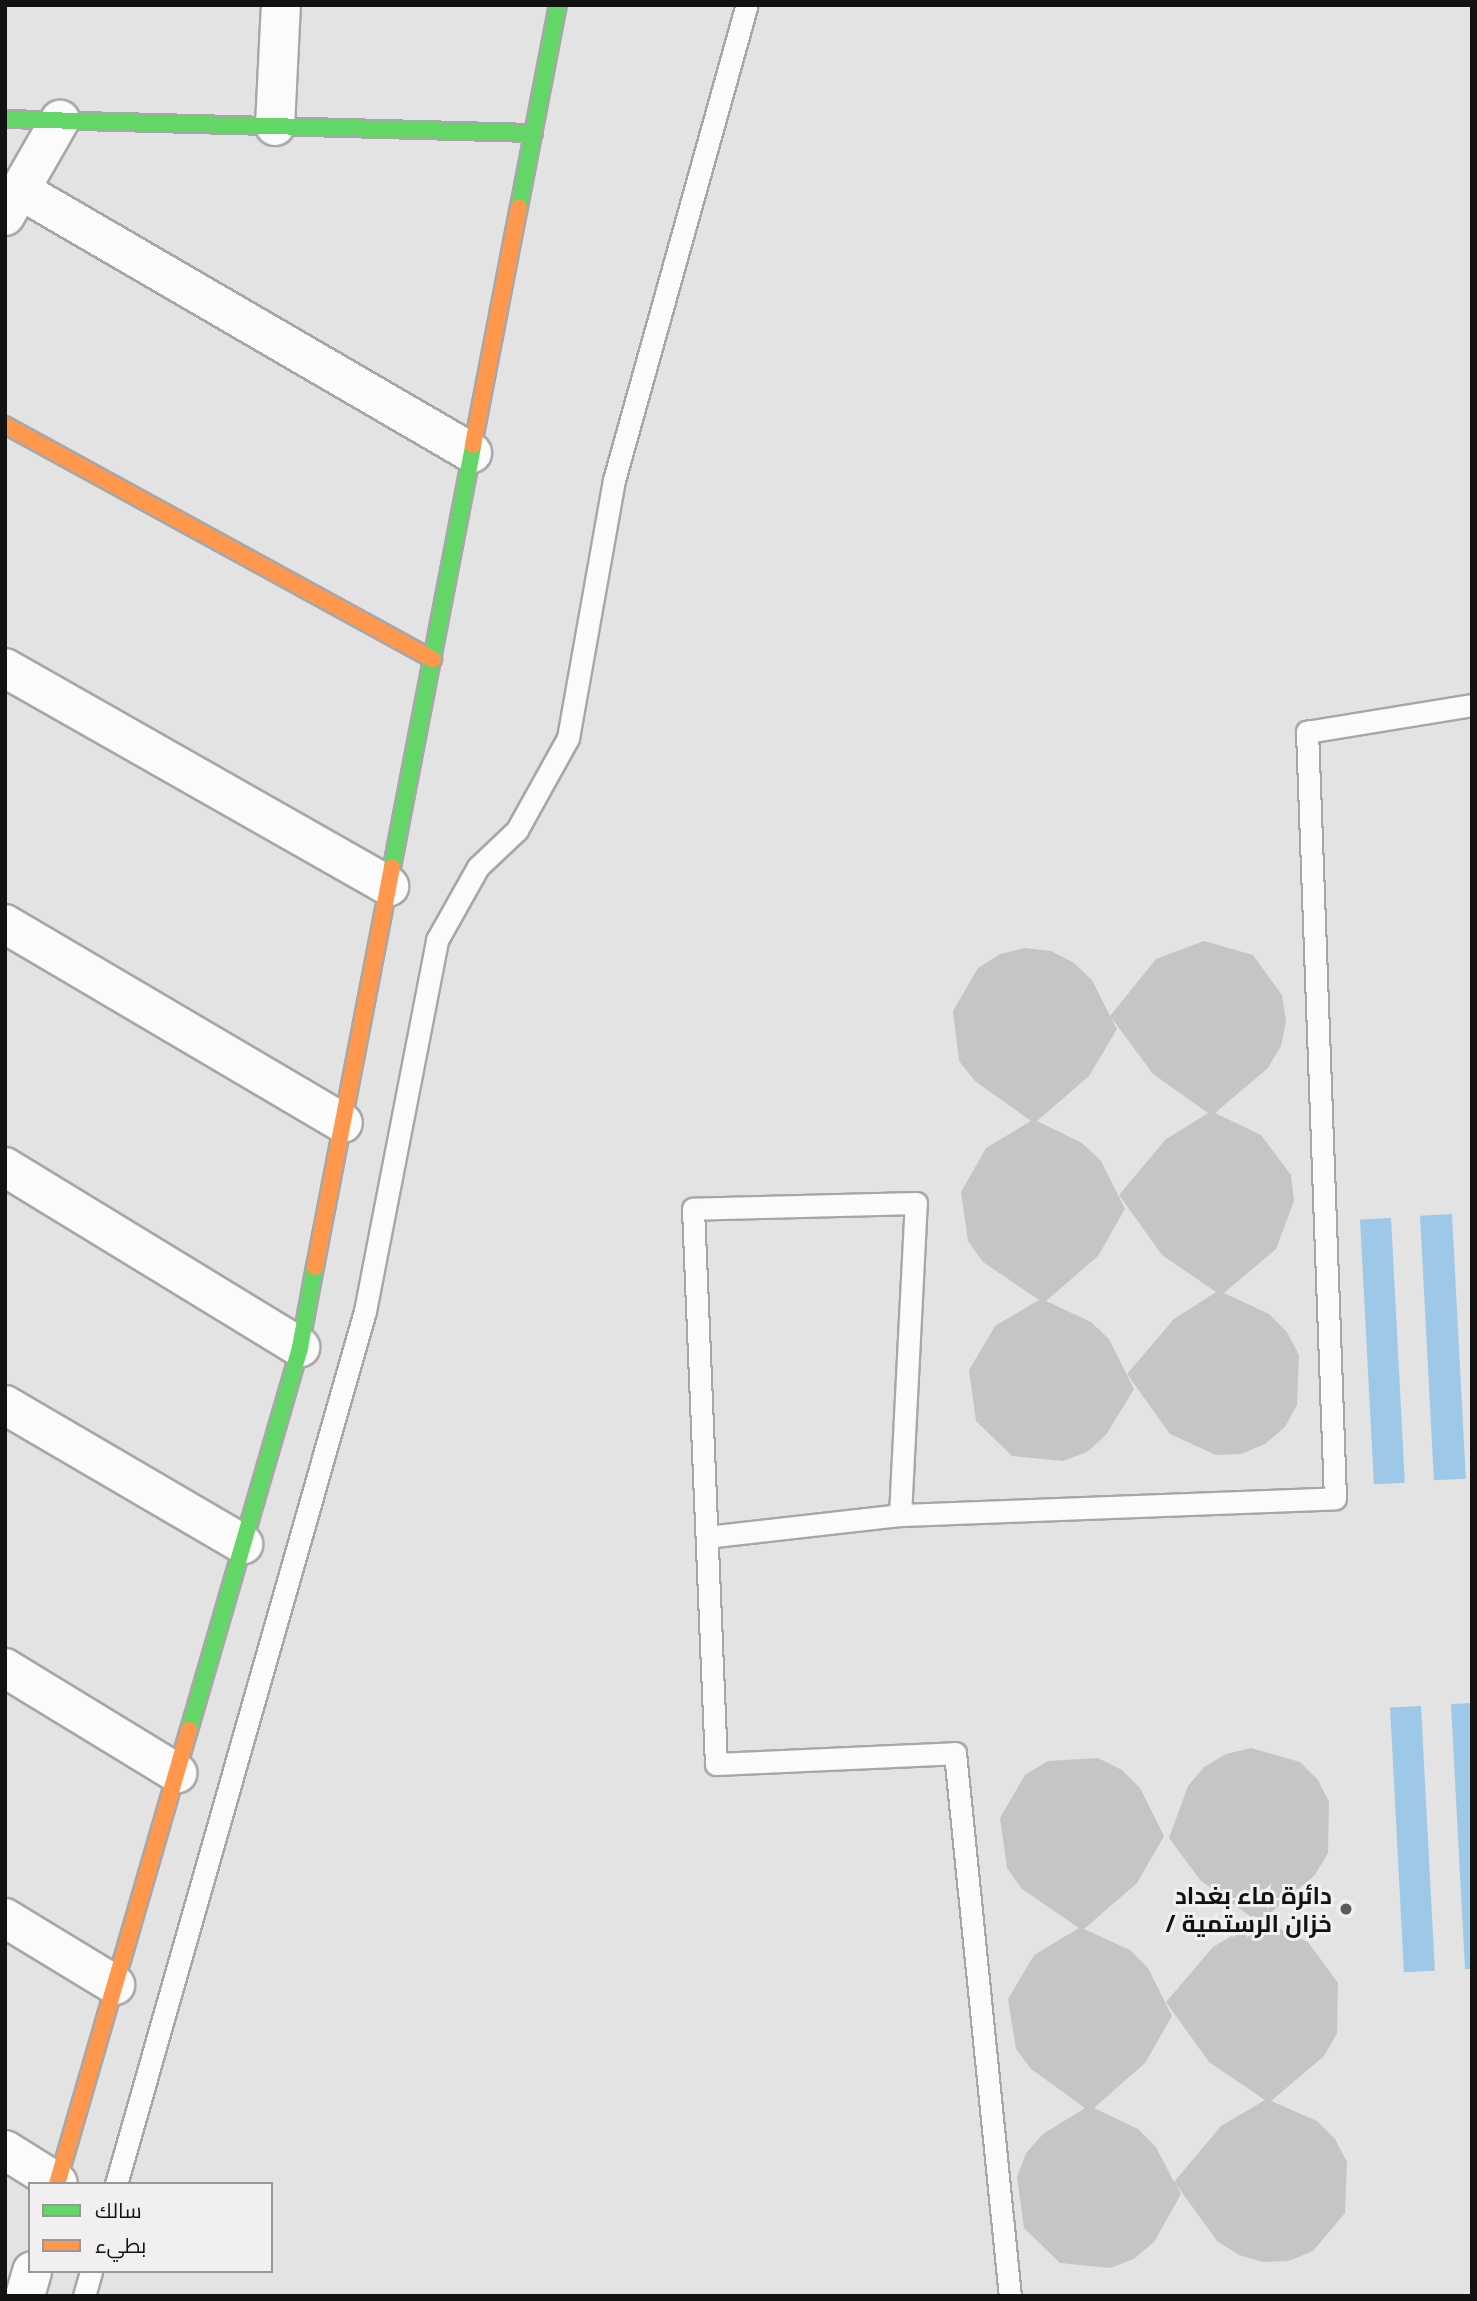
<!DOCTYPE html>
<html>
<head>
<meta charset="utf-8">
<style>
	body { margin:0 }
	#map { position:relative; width:1477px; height:2301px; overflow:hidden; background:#e4e3e4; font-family:"Open Sans",Cairo,sans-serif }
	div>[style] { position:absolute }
	.water>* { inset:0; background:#9dc8e8; transform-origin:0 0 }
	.building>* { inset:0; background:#c6c5c6 }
	.roads { filter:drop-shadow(2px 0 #a8a7a8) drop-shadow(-2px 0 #a8a7a8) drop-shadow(0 2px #a8a7a8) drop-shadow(0 -2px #a8a7a8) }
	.lane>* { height:21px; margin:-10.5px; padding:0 10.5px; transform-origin:10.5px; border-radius:10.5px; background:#fbfbfb }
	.street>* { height:38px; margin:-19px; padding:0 19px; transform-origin:19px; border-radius:19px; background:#fbfbfb }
	.fast>* { height:16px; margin:-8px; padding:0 8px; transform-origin:8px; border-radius:8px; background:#63d668 }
	.slow>* { height:16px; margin:-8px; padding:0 8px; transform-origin:8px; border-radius:8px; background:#ff974d }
	.dots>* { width:19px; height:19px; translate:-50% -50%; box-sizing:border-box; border:4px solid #f2eff2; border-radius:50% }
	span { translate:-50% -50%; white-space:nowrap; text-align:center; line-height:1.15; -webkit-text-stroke:6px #f2eff2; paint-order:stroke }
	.poi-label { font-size:24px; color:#121213; font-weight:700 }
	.right { translate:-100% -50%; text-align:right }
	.frame { position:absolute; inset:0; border:7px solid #121213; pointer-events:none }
	.legend { position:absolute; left:28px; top:2182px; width:245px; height:91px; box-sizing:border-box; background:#f2eff2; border:2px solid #989799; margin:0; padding:9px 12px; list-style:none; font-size:21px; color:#121213 }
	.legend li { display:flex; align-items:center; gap:14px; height:35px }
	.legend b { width:35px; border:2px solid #989799 }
</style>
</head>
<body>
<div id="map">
	<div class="water">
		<i style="left:1452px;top:1214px;width:265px;height:32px;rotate:87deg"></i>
		<i style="left:1391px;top:1218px;width:265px;height:31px;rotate:87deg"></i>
		<i style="clip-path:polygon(1472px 1703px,1472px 1969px,1465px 1969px,1451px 1704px)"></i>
		<i style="left:1421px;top:1706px;width:265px;height:31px;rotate:87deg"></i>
	</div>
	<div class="building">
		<i style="clip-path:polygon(1204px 941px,1253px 955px,1282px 995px,1286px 1021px,1281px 1046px,1268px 1068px,1215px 1113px,1261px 1135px,1291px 1175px,1294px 1201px,1276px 1249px,1224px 1293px,1269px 1314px,1287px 1332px,1299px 1355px,1297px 1405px,1285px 1427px,1265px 1444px,1241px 1454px,1216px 1455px,1170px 1434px,1127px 1374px,1174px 1319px,1216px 1292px,1162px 1255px,1119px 1195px,1165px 1140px,1208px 1113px,1153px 1074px,1110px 1016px,1117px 1029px,1089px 1076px,1037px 1121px,1082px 1143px,1101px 1161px,1125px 1209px,1098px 1256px,1046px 1301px,1091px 1322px,1109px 1339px,1134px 1389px,1106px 1435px,1087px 1452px,1063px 1461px,1012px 1456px,976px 1421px,969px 1370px,995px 1326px,1039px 1300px,983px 1262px,968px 1241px,961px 1192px,986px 1148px,1031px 1121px,975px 1081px,959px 1061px,953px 1011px,978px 968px,1000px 954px,1025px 948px,1051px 951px,1074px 963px,1092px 980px,1110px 1016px,1156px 959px)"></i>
		<i style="clip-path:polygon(1251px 1748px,1300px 1762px,1318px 1780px,1329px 1802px,1328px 1853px,1315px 1875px,1262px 1920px,1308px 1942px,1338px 1983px,1337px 2033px,1324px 2056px,1271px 2101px,1317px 2121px,1335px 2139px,1347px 2162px,1345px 2213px,1313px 2251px,1289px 2261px,1263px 2262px,1239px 2255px,1217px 2241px,1175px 2183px,1181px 2194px,1154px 2242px,1134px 2259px,1110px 2268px,1060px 2263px,1024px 2228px,1017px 2177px,1026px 2153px,1043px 2134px,1085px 2108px,1031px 2069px,1016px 2049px,1008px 1999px,1034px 1955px,1079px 1928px,1022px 1889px,1007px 1868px,1000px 1818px,1025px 1775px,1048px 1761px,1098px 1758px,1122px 1770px,1140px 1788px,1164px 1836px,1137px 1883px,1084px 1929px,1130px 1950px,1148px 1968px,1172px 2016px,1145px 2063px,1094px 2108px,1138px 2129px,1156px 2147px,1174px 2182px,1221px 2126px,1265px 2100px,1209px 2062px,1166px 2002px,1213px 1947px,1257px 1921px,1201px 1881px,1169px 1838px,1188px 1786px,1204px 1767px,1226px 1754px)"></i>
	</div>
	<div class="roads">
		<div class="lane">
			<i style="left:900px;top:1515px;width:312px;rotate:-87.1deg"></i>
			<i style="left:916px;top:1203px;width:223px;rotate:178.5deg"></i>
			<i style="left:693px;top:1209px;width:555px;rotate:87.63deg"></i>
			<i style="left:716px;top:1764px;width:239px;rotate:-2.6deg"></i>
			<i style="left:955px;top:1753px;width:546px;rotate:84.22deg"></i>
			<i style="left:707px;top:1537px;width:194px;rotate:-6.5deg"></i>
			<i style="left:900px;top:1515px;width:435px;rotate:-2.2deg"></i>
			<i style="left:1335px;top:1498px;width:767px;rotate:-92.09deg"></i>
			<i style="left:1307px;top:732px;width:167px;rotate:-9.3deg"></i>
			<i style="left:116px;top:2184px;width:908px;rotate:-74.08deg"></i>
			<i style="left:365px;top:1311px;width:378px;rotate:-79deg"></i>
			<i style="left:437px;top:940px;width:84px;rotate:-60.7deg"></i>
			<i style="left:478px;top:867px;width:54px;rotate:-43.5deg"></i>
			<i style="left:517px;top:830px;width:105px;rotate:-61deg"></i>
			<i style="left:568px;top:738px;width:262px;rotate:-79.9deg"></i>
			<i style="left:614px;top:480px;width:493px;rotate:-74.4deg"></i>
			<i style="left:84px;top:2296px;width:26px;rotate:-74deg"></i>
		</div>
		<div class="street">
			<i style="left:275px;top:126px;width:121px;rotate:-87.2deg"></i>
			<i style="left:20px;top:190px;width:523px;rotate:30.19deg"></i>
			<i style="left:5px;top:216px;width:111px;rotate:-60.2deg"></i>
			<i style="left:5px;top:668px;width:442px;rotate:29.6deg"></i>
			<i style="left:5px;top:924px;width:392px;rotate:30.5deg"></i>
			<i style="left:5px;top:1167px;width:346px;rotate:31.4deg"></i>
			<i style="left:5px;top:1405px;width:276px;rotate:30.3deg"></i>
			<i style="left:5px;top:1668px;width:202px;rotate:31.4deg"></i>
			<i style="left:5px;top:1918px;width:129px;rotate:31.3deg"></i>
			<i style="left:5px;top:2150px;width:62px;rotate:31.9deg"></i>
			<i style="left:25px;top:2296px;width:26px;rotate:-74deg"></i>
		</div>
		<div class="fast">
			<i style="left:5px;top:119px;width:529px;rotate:1.52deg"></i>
			<i style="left:519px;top:207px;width:206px;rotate:-79.1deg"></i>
			<i style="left:392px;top:867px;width:430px;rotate:-79.1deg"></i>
			<i style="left:189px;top:1730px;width:399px;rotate:-73.8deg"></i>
			<i style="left:300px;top:1347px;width:81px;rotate:-79.4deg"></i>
		</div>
		<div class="slow">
			<i style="left:5px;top:425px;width:488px;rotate:28.7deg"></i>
			<i style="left:473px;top:445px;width:242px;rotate:-79.1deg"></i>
			<i style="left:315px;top:1267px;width:407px;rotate:-79.1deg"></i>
			<i style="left:57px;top:2184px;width:473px;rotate:-73.8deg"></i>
		</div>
	</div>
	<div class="dots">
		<i style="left:1346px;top:1909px;background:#5c5b5c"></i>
	</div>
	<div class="poi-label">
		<span class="right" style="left:1332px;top:1909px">دائرة ماء بغداد<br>/ خزان الرستمية</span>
	</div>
	<div class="frame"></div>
	<ul class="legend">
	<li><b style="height:9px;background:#63d668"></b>سالك</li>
	<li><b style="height:9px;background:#ff974d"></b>بطيء</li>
	</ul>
</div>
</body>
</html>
